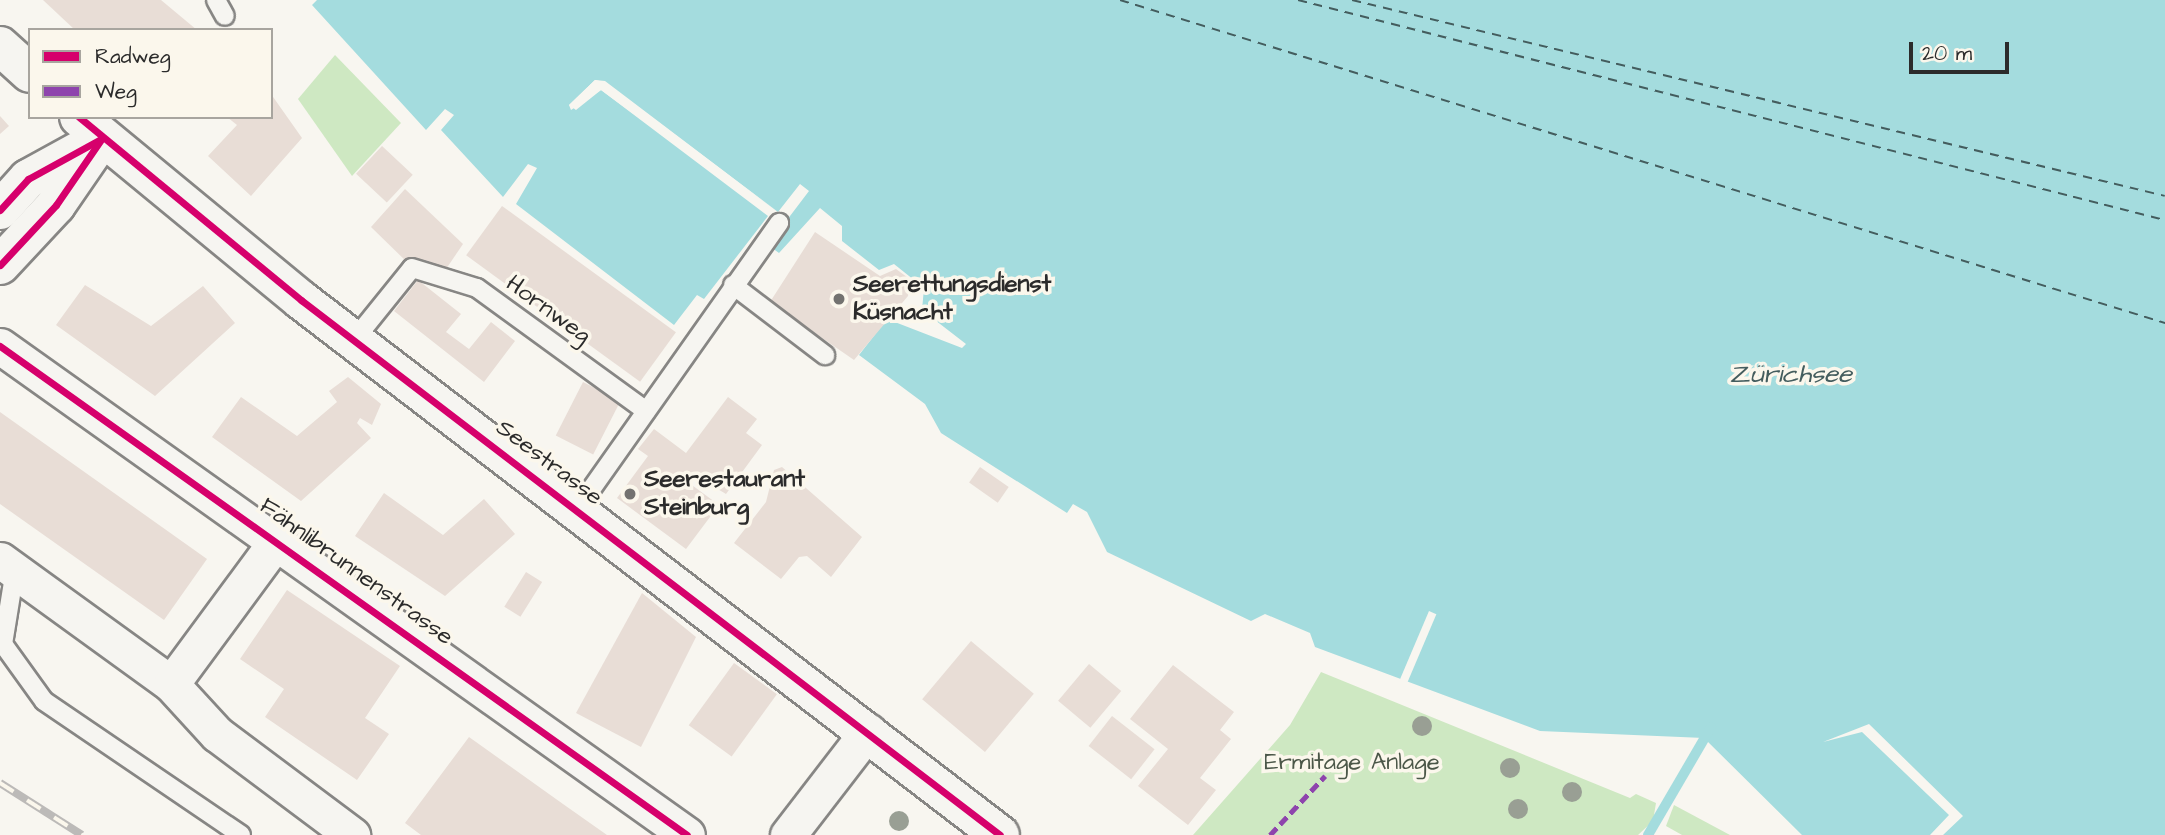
<!DOCTYPE html>
<html>
<head>
<meta charset="utf-8">
<style>
	body { margin:0 }
	#map { position:relative; width:2165px; height:835px; overflow:hidden; background:#f8f6f0; font-family:"Architects Daughter",sans-serif }
	div>[style] { position:absolute }
	.green>* { inset:0; background:#cee8c2 }
	.water>* { inset:0; background:#a4dcde }
	.pier>* { inset:0; background:#f8f6f0; transform-origin:0 0 }
	.stream>* { height:10px; margin:-5px; padding:0 5px; transform-origin:5px; border-radius:5px; background:#a4dcde }
	.ferry>* { height:2px; margin-top:-1px; transform-origin:0; background:repeating-linear-gradient(90deg,#445d5e 0 9px,transparent 0 16px) }
	.building>* { inset:0; background:#e8ddd6; transform-origin:0 0 }
	.roads { filter:drop-shadow(2px 0 #878684) drop-shadow(-2px 0 #878684) drop-shadow(0 2px #878684) drop-shadow(0 -2px #878684) }
	.lane>* { height:18px; margin:-9px; padding:0 9px; transform-origin:9px; border-radius:9px; background:#f6f5f1 }
	.street>* { height:35px; margin:-17.5px; padding:0 17.5px; transform-origin:17.5px; border-radius:17.5px; background:#f6f5f1 }
	.secondary>* { height:38px; margin:-19px; padding:0 19px; transform-origin:19px; border-radius:19px; background:#f6f5f1 }
	.primary>* { height:38px; margin:-19px; padding:0 19px; transform-origin:19px; border-radius:19px; background:#f6f5f1 }
	.rail>* { height:8px; margin-top:-4px; transform-origin:0; background:repeating-linear-gradient(90deg,#fbf7ec 0 16px,#bcbab8 0 32px); box-sizing:border-box; border-block:2px solid #bcbab8 }
	.quiet>* { height:5px; margin-top:-2.5px; transform-origin:0; background:repeating-linear-gradient(90deg,#8e44ad 0 10px,transparent 0 15px) }
	.cycleway>* { height:7px; margin:-3.5px; padding:0 3.5px; transform-origin:3.5px; border-radius:3.5px; background:#d6006c }
	.trees>* { width:20px; height:20px; margin:-10px; border-radius:50%; background:#999f94 }
	.dots>* { width:19px; height:19px; translate:-50% -50%; box-sizing:border-box; border:4px solid #fbf7ec; border-radius:50% }
	span { translate:-50% -50%; white-space:nowrap; text-align:center; line-height:1.15; -webkit-text-stroke:7px #fbf7ec; paint-order:stroke }
	.poi-label { font-size:24px; color:#2b2b2b; font-weight:700 }
	.left { translate:0 -50%; text-align:left }
	.street-label { font-size:24px; color:#2b2b2b }
	.park-label { font-size:24px; color:#4b5748 }
	.water-label { font-size:26px; color:#445d5e; font-style:italic }
	.legend { position:absolute; left:28px; top:28px; width:245px; height:91px; box-sizing:border-box; background:#fbf7ec; border:2px solid #a8a59f; margin:0; padding:9px 12px; list-style:none; font-size:21px; color:#2b2b2b }
	.legend li { display:flex; align-items:center; gap:14px; height:35px }
	.legend b { width:35px; border:2px solid #a8a59f }
	.scale { position:absolute; left:1909px; top:42px; width:100px; height:32px; box-sizing:border-box; border:4px solid #2b2b2b; border-top:0; padding-left:9px; font-size:21px; line-height:24px; white-space:nowrap; color:#2b2b2b; -webkit-text-stroke:5px #fbf7ec; paint-order:stroke }
</style>
</head>
<body>
<div id="map">
	<div class="green">
		<i style="clip-path:polygon(335px 55px,401px 123px,352px 176px,298px 99px)"></i>
		<i style="clip-path:polygon(1321px 672px,1630px 798px,1636px 794px,1656px 803px,1653px 821px,1638px 835px,1193px 835px,1290px 725px)"></i>
		<i style="clip-path:polygon(1674px 805px,1730px 835px,1682px 835px,1666px 826px)"></i>
	</div>
	<div class="water">
		<i style="clip-path:polygon(317px 0,2165px 0,2165px 835px,1802px 835px,1704px 738px,1540px 731px,1315px 647px,1310px 633px,1265px 614px,1251px 621px,1107px 552px,1087px 512px,1073px 504px,1067px 513px,941px 433px,925px 404px,859px 355px,887px 319px,962px 348px,966px 344px,922px 310px,924px 288px,894px 264px,879px 270px,842px 241px,842px 226px,820px 208px,779px 253px,768px 245px,809px 191px,800px 184px,778px 212px,605px 82px,595px 80px,569px 105px,576px 110px,601px 90px,768px 216px,704px 299px,697px 295px,674px 325px,516px 204px,537px 168px,528px 164px,503px 197px,441px 130px,454px 115px,445px 109px,426px 130px,312px 5px)"></i>
	</div>
	<div class="pier">
		<i style="clip-path:polygon(595px 80px,605px 81px,778px 212px,604px 85px,595px 83px,587px 89px,574px 106px,589px 89px,603px 87px,771px 215px,601px 90px,571px 110px,569px 105px)"></i>
		<i style="left:1429px;top:611px;width:8px;height:78px;rotate:23deg"></i>
		<i style="clip-path:polygon(1869px 724px,1963px 816px,1943px 835px,1930px 835px,1949px 815px,1862px 732px,1823px 742px)"></i>
	</div>
	<div class="stream">
		<i style="left:1648px;top:835px;width:125px;rotate:-59.7deg"></i>
	</div>
	<div class="ferry">
		<i style="left:1120px;top:0;width:1094px;rotate:17.18deg"></i>
		<i style="left:1298px;top:0;width:894px;rotate:14.24deg"></i>
		<i style="left:1352px;top:0;width:836px;rotate:13.55deg"></i>
	</div>
	<div class="building">
		<i style="clip-path:polygon(43px 0,161px 0,197px 30px,75px 30px)"></i>
		<i style="clip-path:polygon(271px 94px,302px 138px,251px 196px,208px 156px,237px 125px,227px 117px,271px 117px)"></i>
		<i style="clip-path:polygon(0 116px,9px 126px,0 134px)"></i>
		<i style="left:382px;top:146px;width:42px;height:38px;rotate:43deg"></i>
		<i style="clip-path:polygon(405px 189px,463px 244px,442px 275px,411px 266px,371px 227px)"></i>
		<i style="left:502px;top:206px;width:215px;height:61px;rotate:36deg"></i>
		<i style="clip-path:polygon(815px 232px,880px 276px,896px 269px,911px 280px,908px 296px,854px 360px,770px 302px)"></i>
		<i style="clip-path:polygon(418px 280px,461px 314px,446px 332px,469px 349px,491px 322px,515px 341px,484px 382px,394px 311px)"></i>
		<i style="clip-path:polygon(85px 285px,151px 326px,203px 286px,235px 323px,155px 396px,56px 325px)"></i>
		<i style="clip-path:polygon(348px 377px,381px 404px,372px 425px,360px 418px,357px 423px,371px 438px,301px 501px,212px 437px,241px 397px,297px 436px,337px 402px,329px 391px)"></i>
		<i style="left:583px;top:382px;width:42px;height:60px;rotate:27deg"></i>
		<i style="clip-path:polygon(728px 397px,757px 419px,746px 433px,762px 445px,726px 494px,691px 473px,685px 480px,719px 505px,686px 549px,617px 498px,648px 456px,638px 449px,654px 429px,686px 453px)"></i>
		<i style="clip-path:polygon(0 412px,207px 559px,164px 620px,0 504px)"></i>
		<i style="clip-path:polygon(782px 467px,862px 537px,831px 577px,807px 556px,799px 557px,781px 579px,734px 543px,766px 502px,774px 470px)"></i>
		<i style="left:980px;top:467px;width:35px;height:19px;rotate:35deg"></i>
		<i style="clip-path:polygon(384px 493px,443px 535px,484px 499px,515px 534px,445px 596px,355px 536px)"></i>
		<i style="left:526px;top:572px;width:19px;height:41px;rotate:32deg"></i>
		<i style="clip-path:polygon(287px 590px,400px 666px,365px 718px,389px 734px,357px 780px,265px 717px,284px 689px,240px 659px)"></i>
		<i style="clip-path:polygon(642px 593px,696px 637px,641px 747px,576px 713px)"></i>
		<i style="left:971px;top:641px;width:82px;height:76px;rotate:40deg"></i>
		<i style="left:734px;top:663px;width:53px;height:77px;rotate:36deg"></i>
		<i style="left:1089px;top:664px;width:42px;height:48px;rotate:40deg"></i>
		<i style="clip-path:polygon(1173px 665px,1234px 712px,1220px 730px,1231px 739px,1200px 778px,1216px 790px,1188px 825px,1138px 786px,1168px 749px,1130px 719px)"></i>
		<i style="left:1112px;top:716px;width:54px;height:38px;rotate:38deg"></i>
		<i style="clip-path:polygon(469px 737px,563px 804px,607px 835px,421px 835px,405px 823px)"></i>
	</div>
	<div class="roads">
		<div class="lane">
			<i style="left:216px;top:0;width:18px;rotate:61deg"></i>
			<i style="left:733px;top:285px;width:116px;rotate:37.3deg"></i>
			<i style="left:354px;top:340px;width:92px;rotate:-51.1deg"></i>
			<i style="left:412px;top:268px;width:68px;rotate:17.1deg"></i>
			<i style="left:477px;top:288px;width:209px;rotate:36deg"></i>
			<i style="left:578px;top:508px;width:349px;rotate:-54.8deg"></i>
			<i style="left:15px;top:570px;width:75px;rotate:99.2deg"></i>
			<i style="left:3px;top:644px;width:70px;rotate:54.3deg"></i>
			<i style="left:44px;top:701px;width:238px;rotate:34.2deg"></i>
		</div>
		<div class="street">
			<i style="left:0;top:346px;width:843px;rotate:35.44deg"></i>
			<i style="left:0;top:560px;width:211px;rotate:35.9deg"></i>
			<i style="left:171px;top:684px;width:68px;rotate:47.4deg"></i>
			<i style="left:217px;top:734px;width:169px;rotate:36.8deg"></i>
			<i style="left:171px;top:684px;width:180px;rotate:-53.6deg"></i>
			<i style="left:788px;top:835px;width:131px;rotate:-52.4deg"></i>
		</div>
		<div class="secondary">
			<i style="left:0;top:210px;width:42px;rotate:-47.9deg"></i>
			<i style="left:28px;top:179px;width:79px;rotate:-28.8deg"></i>
			<i style="left:0;top:265px;width:82px;rotate:-47deg"></i>
			<i style="left:56px;top:205px;width:81px;rotate:-55.5deg"></i>
		</div>
		<div class="primary">
			<i style="left:0;top:46px;width:40px;rotate:42deg"></i>
			<i style="left:79px;top:117px;width:288px;rotate:39.5deg"></i>
			<i style="left:301px;top:300px;width:880px;rotate:37.43deg"></i>
		</div>
	</div>
	<div class="rail">
		<i style="left:0;top:783px;width:97px;rotate:32.4deg"></i>
	</div>
	<div class="quiet">
		<i style="left:1270px;top:835px;width:81px;rotate:-47deg"></i>
	</div>
	<div class="cycleway">
		<i style="left:79px;top:117px;width:288px;rotate:39.5deg"></i>
		<i style="left:301px;top:300px;width:880px;rotate:37.43deg"></i>
		<i style="left:0;top:210px;width:42px;rotate:-47.9deg"></i>
		<i style="left:28px;top:179px;width:81px;rotate:-28.8deg"></i>
		<i style="left:0;top:265px;width:82px;rotate:-47deg"></i>
		<i style="left:56px;top:205px;width:81px;rotate:-55.5deg"></i>
		<i style="left:0;top:346px;width:843px;rotate:35.44deg"></i>
	</div>
	<div class="trees">
		<i style="left:1422px;top:726px"></i>
		<i style="left:1510px;top:768px"></i>
		<i style="left:1572px;top:792px"></i>
		<i style="left:1518px;top:809px"></i>
		<i style="left:899px;top:821px"></i>
	</div>
	<div class="dots">
		<i style="left:839px;top:299px;background:#737270"></i>
		<i style="left:630px;top:494px;background:#737270"></i>
	</div>
	<div class="poi-label">
		<span class="left" style="left:853px;top:299px">Seerettungsdienst<br>Küsnacht</span>
		<span class="left" style="left:644px;top:494px">Seerestaurant<br>Steinburg</span>
	</div>
	<div class="street-label">
		<span style="left:548px;top:310px;rotate:36deg">Hornweg</span>
		<span style="left:549px;top:463px;rotate:37deg">Seestrasse</span>
		<span style="left:356px;top:572px;rotate:36deg">Fähnlibrunnenstrasse</span>
	</div>
	<div class="park-label">
		<span style="left:1352px;top:763px">Ermitage Anlage</span>
	</div>
	<div class="water-label">
		<span style="left:1791px;top:375px">Zürichsee</span>
	</div>
	<ul class="legend">
	<li><b style="height:9px;background:#d6006c"></b>Radweg</li>
	<li><b style="height:9px;background:#8e44ad"></b>Weg</li>
	</ul>
	<div class="scale">20 m</div>
</div>
</body>
</html>
